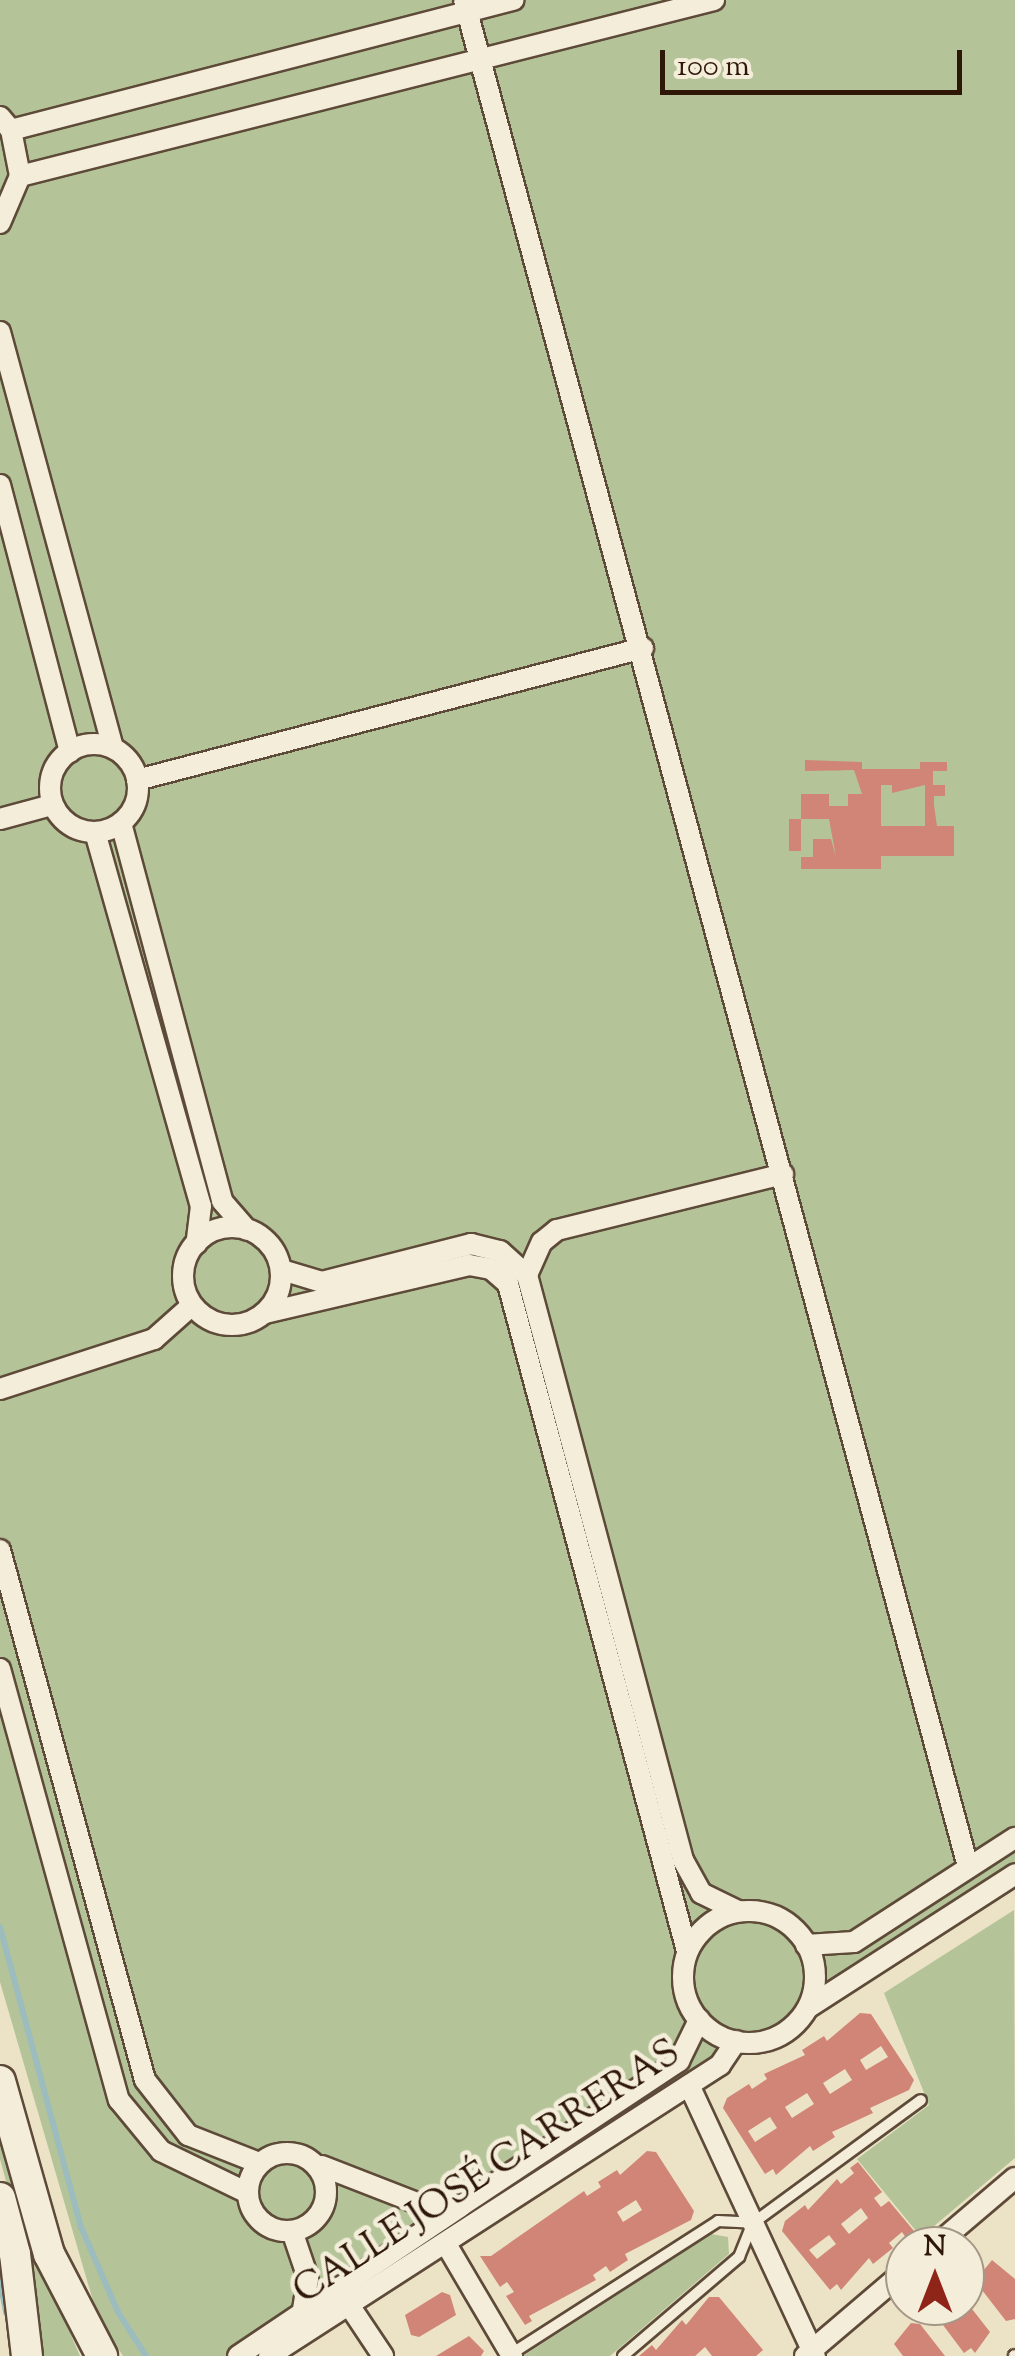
<!DOCTYPE html>
<html>
<head>
<meta charset="utf-8">
<style>
	body { margin:0 }
	#map { position:relative; width:1015px; height:2356px; overflow:hidden; background:#ece3c6; font-family:"Sorts Mill Goudy",serif }
	div>[style] { position:absolute }
	.green>* { inset:0; background:#b4c498 }
	.stream>* { height:6px; margin:-3px; padding:0 3px; transform-origin:3px; border-radius:3px; background:#9cbcbe }
	.building>* { inset:0; background:#d08577; transform-origin:0 0 }
	.roads { filter:drop-shadow(2px 0 #5e4a38) drop-shadow(-2px 0 #5e4a38) drop-shadow(0 2px #5e4a38) drop-shadow(0 -2px #5e4a38) }
	.lane>* { height:10px; margin:-5px; padding:0 5px; transform-origin:5px; border-radius:5px; background:#f3edda }
	.street>* { height:20px; margin:-10px; padding:0 10px; transform-origin:10px; border-radius:10px; background:#f3edda }
	.street>.ring { margin:-10px; padding:0; box-sizing:content-box; background:none; border:20px solid #f3edda; border-radius:50% }
	.secondary>* { height:30px; margin:-15px; padding:0 15px; transform-origin:15px; border-radius:15px; background:#f3edda }
	span { translate:-50% -50%; white-space:nowrap; text-align:center; line-height:1.15; -webkit-text-stroke:9px #f3edda; paint-order:stroke }
	.street-label { font-size:38px; color:#2f1708 }
	.north { position:absolute; left:885px; top:2226px; width:100px; height:100px; box-sizing:border-box; background:#f3edda; border:2px solid #a59786; border-radius:50%; rotate:0deg; font-size:28px; font-weight:700; line-height:40px; text-align:center; color:#2f1708 }
	.north::after { content:''; display:block; margin:auto; width:35px; height:45px; background:#8f2418; clip-path:polygon(50% 0,100% 100%,50% 72%,0 100%) }
	.scale { position:absolute; left:660px; top:50px; width:302px; height:45px; box-sizing:border-box; border:5px solid #2f1708; border-top:0; padding-left:12px; font-size:30px; line-height:35px; white-space:nowrap; color:#2f1708; -webkit-text-stroke:8px #f3edda; paint-order:stroke }
</style>
</head>
<body>
<div id="map">
	<div class="green">
		<i style="clip-path:polygon(0 0,1015px 0,1015px 1872px,396px 2270px,230px 2356px,123px 2356px,98px 2318px,0 1982px)"></i>
		<i style="clip-path:polygon(1014px 1910px,1015px 2158px,921px 2237px,857px 2159px,929px 2105px,884px 1993px)"></i>
		<i style="clip-path:polygon(0 2124px,42px 2267px,80px 2356px,40px 2356px,22px 2240px,0 2159px)"></i>
		<i style="clip-path:polygon(711px 2234px,728px 2237px,729px 2254px,610px 2356px,523px 2356px)"></i>
	</div>
	<div class="stream">
		<i style="left:0;top:1927px;width:311px;rotate:74.9deg"></i>
		<i style="left:81px;top:2227px;width:93px;rotate:66.5deg"></i>
		<i style="left:118px;top:2312px;width:52px;rotate:57.5deg"></i>
		<i style="left:0;top:2281px;width:33px;rotate:79deg"></i>
	</div>
	<div class="building">
		<i style="clip-path:polygon(evenodd,805px 760px,862px 762px,862px 769px,920px 769px,920px 762px,947px 762px,947px 771px,933px 771px,933px 785px,945px 785px,945px 796px,934px 796px,934px 805px,937px 826px,954px 826px,954px 856px,881px 856px,881px 869px,801px 869px,801px 857px,813px 857px,813px 839px,831px 839px,836px 857px,829px 819px,801px 819px,801px 794px,829px 794px,829px 806px,848px 806px,848px 794px,862px 794px,854px 770px,805px 771px,805px 760px,881px 785px,892px 785px,892px 793px,925px 785px,925px 826px,881px 826px,881px 785px)"></i>
		<i style="left:789px;top:819px;width:12px;height:32px"></i>
		<i style="clip-path:polygon(evenodd,860px 2013px,871px 2014px,914px 2080px,909px 2090px,870px 2108px,873px 2113px,832px 2132px,835px 2137px,813px 2151px,810px 2146px,776px 2175px,773px 2169px,765px 2174px,723px 2108px,727px 2098px,749px 2084px,752px 2089px,767px 2079px,764px 2074px,805px 2055px,802px 2050px,824px 2036px,827px 2041px,860px 2013px,881px 2046px,888px 2057px,866px 2070px,860px 2060px,881px 2046px,860px 2013px,845px 2069px,852px 2080px,830px 2094px,823px 2083px,845px 2069px,860px 2013px,807px 2093px,814px 2104px,792px 2118px,785px 2107px,807px 2093px,860px 2013px,770px 2117px,777px 2128px,755px 2142px,748px 2131px,770px 2117px)"></i>
		<i style="clip-path:polygon(evenodd,647px 2151px,656px 2152px,694px 2211px,691px 2220px,625px 2254px,628px 2260px,610px 2272px,606px 2266px,593px 2275px,596px 2280px,529px 2316px,532px 2321px,525px 2325px,506px 2296px,514px 2292px,507px 2282px,500px 2287px,480px 2256px,491px 2256px,584px 2191px,587px 2196px,601px 2187px,598px 2182px,617px 2170px,620px 2175px,647px 2151px,636px 2200px,642px 2210px,623px 2222px,617px 2212px,636px 2200px)"></i>
		<i style="clip-path:polygon(evenodd,858px 2162px,882px 2192px,874px 2198px,881px 2207px,889px 2201px,914px 2231px,906px 2238px,902px 2232px,889px 2243px,893px 2248px,873px 2264px,869px 2258px,841px 2290px,837px 2284px,830px 2290px,782px 2231px,785px 2221px,805px 2205px,808px 2210px,837px 2179px,841px 2184px,854px 2173px,850px 2168px,858px 2162px,861px 2208px,868px 2218px,849px 2234px,841px 2224px,861px 2208px,858px 2162px,829px 2235px,836px 2244px,817px 2259px,809px 2250px,829px 2235px)"></i>
		<i style="clip-path:polygon(992px 2260px,1015px 2279px,1015px 2319px,1006px 2321px,975px 2281px)"></i>
		<i style="clip-path:polygon(442px 2292px,450px 2295px,456px 2315px,419px 2337px,411px 2335px,405px 2315px)"></i>
		<i style="clip-path:polygon(709px 2297px,719px 2297px,763px 2350px,756px 2356px,712px 2356px,705px 2347px,695px 2356px,639px 2356px,652px 2345px,656px 2350px,682px 2320px,686px 2325px)"></i>
		<i style="clip-path:polygon(965px 2300px,990px 2332px,975px 2353px,971px 2348px,964px 2353px,934px 2313px,938px 2306px,965px 2306px)"></i>
		<i style="clip-path:polygon(911px 2323px,920px 2324px,945px 2356px,903px 2356px,894px 2344px)"></i>
		<i style="clip-path:polygon(469px 2336px,484px 2351px,481px 2356px,436px 2356px)"></i>
	</div>
	<div class="roads">
		<div class="lane">
			<i style="left:511px;top:2354px;width:246px;rotate:-32.7deg"></i>
			<i style="left:718px;top:2221px;width:35px;rotate:3deg"></i>
			<i style="left:753px;top:2223px;width:208px;rotate:-36.2deg"></i>
			<i style="left:623px;top:2356px;width:153px;rotate:-40.5deg"></i>
			<i style="left:739px;top:2257px;width:37px;rotate:-68deg"></i>
			<i style="left:1014px;top:2356px;width:1px;rotate:-45deg"></i>
		</div>
		<div class="street">
			<i style="left:464px;top:0;width:1934px;rotate:74.89deg"></i>
			<i style="left:0;top:117px;width:17px;rotate:50deg"></i>
			<i style="left:11px;top:130px;width:47px;rotate:78.9deg"></i>
			<i style="left:20px;top:176px;width:51px;rotate:113.1deg"></i>
			<i style="left:11px;top:130px;width:519px;rotate:-14.52deg"></i>
			<i style="left:20px;top:176px;width:716px;rotate:-14.23deg"></i>
			<i style="left:0;top:332px;width:431px;rotate:74.8deg"></i>
			<i style="left:0;top:485px;width:276px;rotate:75.3deg"></i>
			<i class="ring" style="left:50px;top:744px;width:68px;height:68px"></i>
			<i style="left:137px;top:780px;width:523px;rotate:-14.62deg"></i>
			<i style="left:0;top:819px;width:54px;rotate:-15.1deg"></i>
			<i style="left:121px;top:823px;width:391px;rotate:75deg"></i>
			<i style="left:222px;top:1201px;width:38px;rotate:49deg"></i>
			<i style="left:95px;top:832px;width:389px;rotate:74.2deg"></i>
			<i style="left:201px;top:1206px;width:38px;rotate:97deg"></i>
			<i class="ring" style="left:183px;top:1227px;width:78px;height:78px"></i>
			<i style="left:282px;top:1270px;width:42px;rotate:16.7deg"></i>
			<i style="left:322px;top:1282px;width:154px;rotate:-14.3deg"></i>
			<i style="left:471px;top:1244px;width:30px;rotate:14deg"></i>
			<i style="left:500px;top:1251px;width:36px;rotate:42deg"></i>
			<i style="left:527px;top:1275px;width:605px;rotate:75.07deg"></i>
			<i style="left:683px;top:1860px;width:38px;rotate:61deg"></i>
			<i style="left:701px;top:1893px;width:41px;rotate:25.9deg"></i>
			<i style="left:527px;top:1275px;width:36px;rotate:-66deg"></i>
			<i style="left:542px;top:1242px;width:19px;rotate:-39deg"></i>
			<i style="left:557px;top:1230px;width:233px;rotate:-13.9deg"></i>
			<i style="left:265px;top:1313px;width:210px;rotate:-13.2deg"></i>
			<i style="left:469px;top:1265px;width:22px;rotate:10deg"></i>
			<i style="left:491px;top:1269px;width:23px;rotate:41deg"></i>
			<i style="left:508px;top:1284px;width:691px;rotate:74.98deg"></i>
			<i style="left:0;top:1389px;width:162px;rotate:-18deg"></i>
			<i style="left:154px;top:1339px;width:50px;rotate:-41.7deg"></i>
			<i style="left:0;top:1550px;width:549px;rotate:74.7deg"></i>
			<i style="left:145px;top:2080px;width:70px;rotate:52deg"></i>
			<i style="left:188px;top:2135px;width:76px;rotate:21.5deg"></i>
			<i style="left:0;top:1669px;width:447px;rotate:74.6deg"></i>
			<i style="left:119px;top:2100px;width:66px;rotate:50.5deg"></i>
			<i style="left:161px;top:2151px;width:94px;rotate:25.8deg"></i>
			<i class="ring" style="left:683px;top:1911px;width:112px;height:112px"></i>
			<i style="left:806px;top:1945px;width:48px;rotate:-3.6deg"></i>
			<i style="left:854px;top:1942px;width:192px;rotate:-32.9deg"></i>
			<i style="left:809px;top:2007px;width:245px;rotate:-32.8deg"></i>
			<i style="left:689px;top:2085px;width:299px;rotate:65.1deg"></i>
			<i class="ring" style="left:248px;top:2153px;width:58px;height:58px"></i>
			<i style="left:322px;top:2166px;width:102px;rotate:21.3deg"></i>
			<i style="left:417px;top:2203px;width:44px;rotate:3.9deg"></i>
			<i style="left:461px;top:2206px;width:262px;rotate:-33.6deg"></i>
			<i style="left:679px;top:2061px;width:46px;rotate:-64deg"></i>
			<i style="left:292px;top:2231px;width:50px;rotate:71.2deg"></i>
			<i style="left:308px;top:2278px;width:31px;rotate:99deg"></i>
			<i style="left:446px;top:2244px;width:130px;rotate:59.5deg"></i>
			<i style="left:935px;top:2246px;width:105px;rotate:-40.4deg"></i>
			<i style="left:345px;top:2299px;width:69px;rotate:56.3deg"></i>
			<i style="left:238px;top:2356px;width:267px;rotate:-33.9deg"></i>
			<i style="left:269px;top:2356px;width:537px;rotate:-32.83deg"></i>
			<i style="left:720px;top:2065px;width:29px;rotate:-56deg"></i>
			<i style="left:805px;top:2356px;width:131px;rotate:-40.4deg"></i>
		</div>
		<div class="secondary">
			<i style="left:0;top:2081px;width:180px;rotate:74.2deg"></i>
			<i style="left:49px;top:2254px;width:115px;rotate:62.5deg"></i>
			<i style="left:0;top:2198px;width:58px;rotate:75deg"></i>
			<i style="left:15px;top:2254px;width:103px;rotate:83.3deg"></i>
		</div>
	</div>
	<div class="street-label">
		<span style="left:488px;top:2174px;rotate:-33deg">CALLE JOSÉ CARRERAS</span>
	</div>
	<div class="north">N</div>
	<div class="scale">100 m</div>
</div>
</body>
</html>
